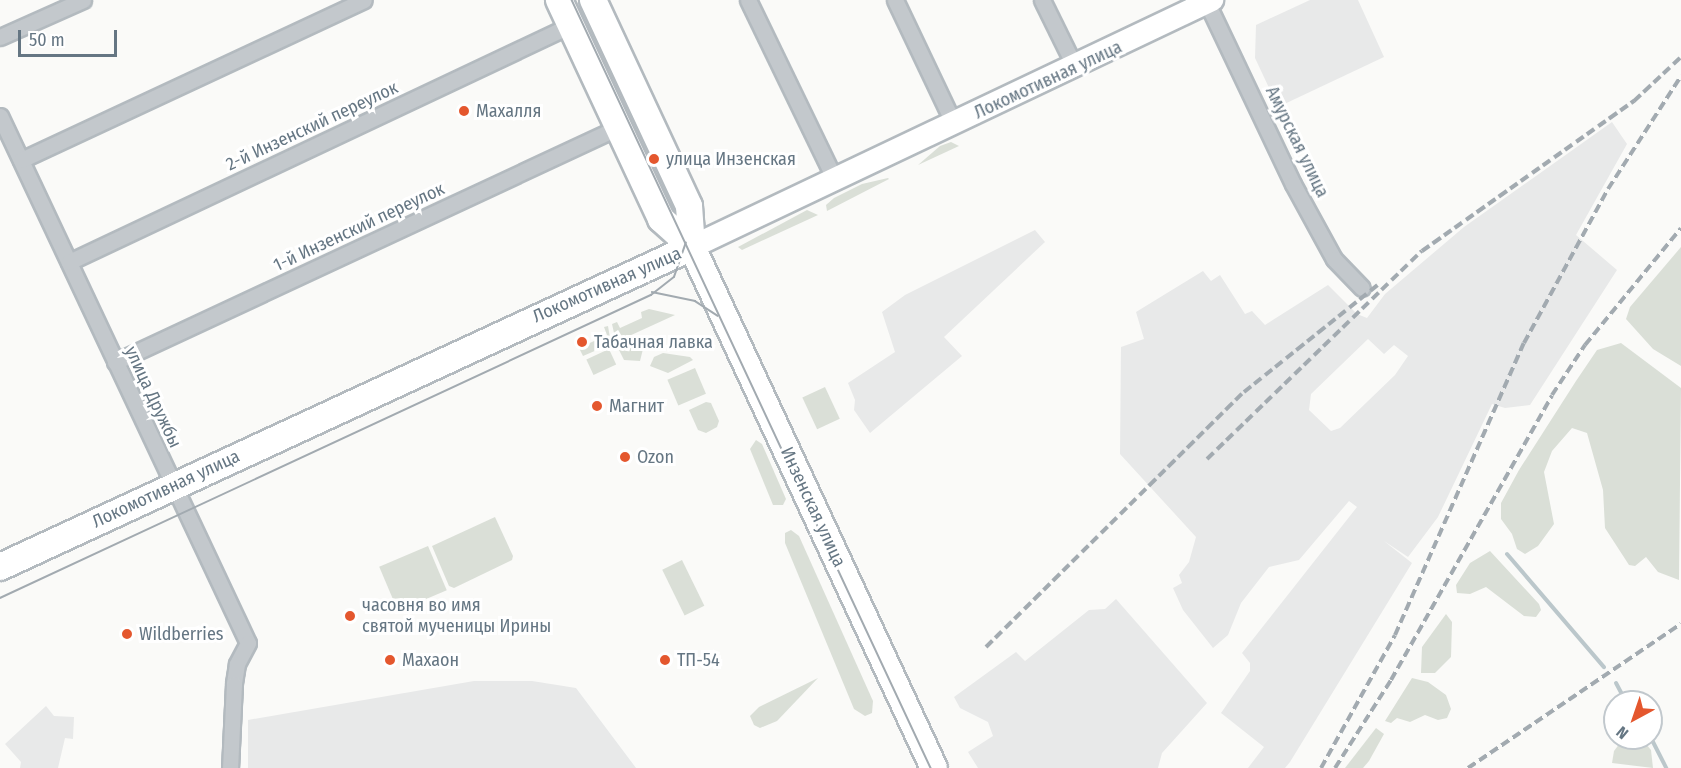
<!DOCTYPE html>
<html>
<head>
<meta charset="utf-8">
<style>
	body { margin:0 }
	#map { position:relative; width:1681px; height:768px; overflow:hidden; background:#fafaf8; font-family:"Fira Sans Condensed",sans-serif }
	div>[style] { position:absolute }
	.built>* { inset:0; background:#e8e9e9 }
	.green>* { inset:0; background:#dadfd7; transform-origin:0 0 }
	.stream>* { height:4px; margin:-2px; padding:0 2px; transform-origin:2px; border-radius:2px; background:#bbc7cb }
	.roads { filter:drop-shadow(2px 0 #b3babf) drop-shadow(-2px 0 #b3babf) drop-shadow(0 2px #b3babf) drop-shadow(0 -2px #b3babf) }
	.street>* { height:15px; margin:-7.5px; padding:0 7.5px; transform-origin:7.5px; border-radius:7.5px; background:#c3c8cc }
	.secondary>* { height:22px; margin:-11px; padding:0 11px; transform-origin:11px; border-radius:11px; background:#fff }
	.primary>* { height:26px; margin:-13px; padding:0 13px; transform-origin:13px; border-radius:13px; background:#fff }
	.tram>* { height:1.5px; margin:-0.75px; padding:0 0.75px; transform-origin:0.75px; border-radius:0.75px; background:#a2aab0 }
	.rail>* { height:4px; margin-top:-2px; transform-origin:0; background:repeating-linear-gradient(90deg,#a2aab0 0 9px,transparent 0 13.5px) }
	.dots>* { width:16px; height:16px; translate:-50% -50%; box-sizing:border-box; border:3px solid #fff; border-radius:50% }
	span { translate:-50% -50%; white-space:nowrap; text-align:center; line-height:1.15; -webkit-text-stroke:6px #fff; paint-order:stroke }
	.street-label { font-size:18px; color:#657683 }
	.poi-label { font-size:18px; color:#657683 }
	.left { translate:0 -50%; text-align:left }
	.north { position:absolute; left:1603px; top:690px; width:60px; height:60px; box-sizing:border-box; background:#fff; border:2px solid #c1c8cd; border-radius:50%; rotate:220deg; font-size:16px; font-weight:700; line-height:24px; text-align:center; color:#657683 }
	.north::after { content:''; display:block; margin:auto; width:21px; height:27px; background:#e4572e; clip-path:polygon(50% 0,100% 100%,50% 72%,0 100%) }
	.scale { position:absolute; left:18px; top:30px; width:99px; height:27px; box-sizing:border-box; border:3px solid #657683; border-top:0; padding-left:8px; font-size:18px; line-height:21px; white-space:nowrap; color:#657683; -webkit-text-stroke:4px #fff; paint-order:stroke }
</style>
</head>
<body>
<div id="map">
	<div class="built">
		<i style="clip-path:polygon(1310px 0,1358px 0,1384px 57px,1278px 107px,1255px 58px,1256px 25px)"></i>
		<i style="clip-path:polygon(evenodd,1612px 122px,1627px 144px,1576px 235px,1617px 270px,1530px 405px,1505px 408px,1492px 404px,1438px 517px,1408px 557px,1384px 541px,1412px 563px,1290px 762px,1285px 768px,1248px 768px,1264px 747px,1221px 713px,1250px 671px,1250px 663px,1242px 653px,1357px 507px,1349px 501px,1299px 560px,1269px 567px,1241px 603px,1228px 635px,1213px 648px,1183px 610px,1173px 588px,1182px 583px,1179px 575px,1189px 562px,1196px 537px,1120px 454px,1121px 347px,1144px 339px,1136px 312px,1203px 271px,1211px 281px,1220px 275px,1245px 314px,1252px 311px,1265px 325px,1328px 285px,1357px 314px,1367px 318px,1385px 294px,1464px 227px,1612px 122px,1368px 339px,1384px 354px,1394px 345px,1408px 356px,1395px 375px,1340px 428px,1331px 431px,1309px 410px,1311px 394px,1368px 339px)"></i>
		<i style="clip-path:polygon(1035px 230px,1045px 242px,944px 337px,962px 356px,870px 433px,854px 410px,855px 400px,848px 383px,895px 352px,882px 312px,905px 295px)"></i>
		<i style="clip-path:polygon(1116px 599px,1207px 703px,1162px 753px,1158px 768px,978px 768px,968px 752px,993px 736px,988px 722px,960px 708px,954px 697px,1016px 652px,1025px 661px,1089px 610px,1105px 609px)"></i>
		<i style="clip-path:polygon(474px 681px,532px 681px,576px 688px,636px 768px,248px 768px,248px 720px)"></i>
		<i style="clip-path:polygon(46px 706px,54px 716px,74px 717px,73px 739px,65px 738px,58px 768px,20px 768px,21px 762px,5px 744px)"></i>
	</div>
	<div class="green">
		<i style="clip-path:polygon(951px 142px,959px 146px,918px 165px,940px 146px)"></i>
		<i style="clip-path:polygon(888px 178px,889px 179px,827px 211px,826px 205px,834px 198px,862px 184px)"></i>
		<i style="clip-path:polygon(807px 210px,818px 215px,742px 250px,738px 247px)"></i>
		<i style="clip-path:polygon(1681px 247px,1681px 366px,1653px 349px,1626px 319px,1630px 307px)"></i>
		<i style="clip-path:polygon(649px 309px,675px 315px,616px 342px,612px 324px,617px 322px,620px 328px,642px 318px,641px 312px)"></i>
		<i style="clip-path:polygon(608px 326px,611px 344px,583px 356px,579px 348px,607px 335px,604px 327px)"></i>
		<i style="clip-path:polygon(1621px 343px,1681px 388px,1679px 580px,1658px 572px,1646px 557px,1635px 566px,1629px 565px,1605px 528px,1603px 490px,1587px 433px,1572px 428px,1552px 451px,1544px 472px,1554px 524px,1538px 546px,1525px 554px,1517px 549px,1512px 534px,1501px 519px,1501px 503px,1519px 470px,1576px 381px,1597px 350px)"></i>
		<i style="clip-path:polygon(625px 347px,643px 349px,640px 361px,624px 360px,619px 350px)"></i>
		<i style="left:609px;top:349px;width:17px;height:25px;rotate:65deg"></i>
		<i style="clip-path:polygon(663px 353px,690px 357px,693px 360px,668px 373px,650px 366px,654px 357px)"></i>
		<i style="left:695px;top:368px;width:28px;height:30px;rotate:67deg"></i>
		<i style="left:825px;top:387px;width:35px;height:25px;rotate:65deg"></i>
		<i style="clip-path:polygon(706px 402px,711px 403px,719px 421px,717px 427px,706px 433px,698px 430px,689px 410px)"></i>
		<i style="clip-path:polygon(756px 440px,762px 444px,786px 499px,783px 505px,773px 505px,750px 449px)"></i>
		<i style="clip-path:polygon(495px 517px,513px 556px,512px 560px,454px 588px,449px 586px,432px 546px)"></i>
		<i style="clip-path:polygon(791px 530px,799px 536px,873px 701px,872px 713px,865px 716px,854px 709px,785px 543px,785px 533px)"></i>
		<i style="left:428px;top:546px;width:48px;height:53px;rotate:67deg"></i>
		<i style="clip-path:polygon(1490px 551px,1539px 604px,1541px 610px,1536px 617px,1524px 616px,1486px 587px,1470px 594px,1457px 593px,1456px 585px,1470px 563px)"></i>
		<i style="left:682px;top:560px;width:51px;height:22px;rotate:64deg"></i>
		<i style="clip-path:polygon(1446px 614px,1452px 622px,1451px 657px,1435px 673px,1421px 673px,1422px 647px)"></i>
		<i style="clip-path:polygon(818px 678px,777px 721px,760px 728px,754px 725px,750px 716px,759px 707px)"></i>
		<i style="clip-path:polygon(1412px 678px,1428px 682px,1446px 695px,1451px 709px,1447px 718px,1438px 720px,1425px 715px,1410px 722px,1397px 718px,1391px 723px,1385px 721px)"></i>
		<i style="clip-path:polygon(1376px 728px,1384px 734px,1369px 761px,1363px 768px,1345px 768px)"></i>
		<i style="clip-path:polygon(1641px 738px,1651px 750px,1653px 768px,1612px 763px,1614px 751px,1623px 739px)"></i>
	</div>
	<div class="stream">
		<i style="left:1507px;top:554px;width:149px;rotate:49.4deg"></i>
		<i style="left:1616px;top:683px;width:21px;rotate:62deg"></i>
		<i style="left:1651px;top:738px;width:34px;rotate:63deg"></i>
	</div>
	<div class="roads">
		<div class="street">
			<i style="left:748px;top:0;width:200px;rotate:64.2deg"></i>
			<i style="left:895px;top:0;width:137px;rotate:64.6deg"></i>
			<i style="left:1042px;top:0;width:75px;rotate:63.8deg"></i>
			<i style="left:1208px;top:5px;width:198px;rotate:64.6deg"></i>
			<i style="left:1293px;top:184px;width:85px;rotate:61.3deg"></i>
			<i style="left:1334px;top:259px;width:40px;rotate:46deg"></i>
			<i style="left:0;top:37px;width:91px;rotate:-24deg"></i>
			<i style="left:0;top:116px;width:582px;rotate:64.8deg"></i>
			<i style="left:248px;top:643px;width:24px;rotate:118deg"></i>
			<i style="left:237px;top:664px;width:20px;rotate:99deg"></i>
			<i style="left:234px;top:684px;width:84px;rotate:92.7deg"></i>
			<i style="left:21px;top:160px;width:378px;rotate:-25deg"></i>
			<i style="left:69px;top:262px;width:555px;rotate:-25.27deg"></i>
			<i style="left:115px;top:362px;width:556px;rotate:-25deg"></i>
		</div>
		<div class="secondary">
			<i style="left:692px;top:247px;width:576px;rotate:-25.41deg"></i>
		</div>
		<div class="primary">
			<i style="left:559px;top:0;width:242px;rotate:65deg"></i>
			<i style="left:661px;top:219px;width:42px;rotate:42.1deg"></i>
			<i style="left:593px;top:0;width:227px;rotate:65deg"></i>
			<i style="left:689px;top:206px;width:41px;rotate:85.8deg"></i>
			<i style="left:692px;top:247px;width:574px;rotate:65.09deg"></i>
			<i style="left:0;top:567px;width:762px;rotate:-24.82deg"></i>
		</div>
	</div>
	<div class="tram">
		<i style="left:572px;top:0;width:848px;rotate:64.95deg"></i>
		<i style="left:652px;top:292px;width:44px;rotate:11.8deg"></i>
		<i style="left:695px;top:301px;width:27px;rotate:33deg"></i>
		<i style="left:0;top:598px;width:718px;rotate:-24.96deg"></i>
		<i style="left:651px;top:295px;width:29px;rotate:-38deg"></i>
		<i style="left:674px;top:277px;width:36px;rotate:-71deg"></i>
	</div>
	<div class="rail">
		<i style="left:1207px;top:459px;width:299px;rotate:-44.1deg"></i>
		<i style="left:1422px;top:251px;width:260px;rotate:-35.3deg"></i>
		<i style="left:1634px;top:101px;width:64px;rotate:-43.1deg"></i>
		<i style="left:986px;top:647px;width:363px;rotate:-44.7deg"></i>
		<i style="left:1244px;top:392px;width:173px;rotate:-38.7deg"></i>
		<i style="left:1321px;top:768px;width:152px;rotate:-60.9deg"></i>
		<i style="left:1395px;top:635px;width:319px;rotate:-66.2deg"></i>
		<i style="left:1524px;top:343px;width:175px;rotate:-61.4deg"></i>
		<i style="left:1608px;top:189px;width:135px;rotate:-57.1deg"></i>
		<i style="left:1335px;top:768px;width:104px;rotate:-57.5deg"></i>
		<i style="left:1391px;top:680px;width:327px;rotate:-60.5deg"></i>
		<i style="left:1552px;top:395px;width:60px;rotate:-56.6deg"></i>
		<i style="left:1585px;top:345px;width:151px;rotate:-50.6deg"></i>
		<i style="left:1468px;top:768px;width:257px;rotate:-34.1deg"></i>
	</div>
	<div class="dots">
		<i style="left:464px;top:111px;background:#e4572e"></i>
		<i style="left:654px;top:159px;background:#e4572e"></i>
		<i style="left:582px;top:342px;background:#e4572e"></i>
		<i style="left:597px;top:406px;background:#e4572e"></i>
		<i style="left:625px;top:457px;background:#e4572e"></i>
		<i style="left:350px;top:616px;background:#e4572e"></i>
		<i style="left:127px;top:634px;background:#e4572e"></i>
		<i style="left:390px;top:660px;background:#e4572e"></i>
		<i style="left:665px;top:660px;background:#e4572e"></i>
	</div>
	<div class="street-label">
		<span style="left:1048px;top:80px;rotate:-25deg">Локомотивная улица</span>
		<span style="left:312px;top:126px;rotate:-25deg">2-й Инзенский переулок</span>
		<span style="left:1297px;top:142px;rotate:64deg">Амурская улица</span>
		<span style="left:359px;top:227px;rotate:-25deg">1-й Инзенский переулок</span>
		<span style="left:607px;top:285px;rotate:-24deg">Локомотивная улица</span>
		<span style="left:153px;top:397px;rotate:65deg">улица Дружбы</span>
		<span style="left:166px;top:489px;rotate:-25deg">Локомотивная улица</span>
		<span style="left:813px;top:507px;rotate:65deg">Инзенская улица</span>
	</div>
	<div class="poi-label">
		<span class="left" style="left:476px;top:111px">Махалля</span>
		<span class="left" style="left:666px;top:159px">улица Инзенская</span>
		<span class="left" style="left:594px;top:342px">Табачная лавка</span>
		<span class="left" style="left:609px;top:406px">Магнит</span>
		<span class="left" style="left:637px;top:457px">Ozon</span>
		<span class="left" style="left:362px;top:616px">часовня во имя<br>святой мученицы Ирины</span>
		<span class="left" style="left:139px;top:634px">Wildberries</span>
		<span class="left" style="left:402px;top:660px">Махаон</span>
		<span class="left" style="left:677px;top:660px">ТП-54</span>
	</div>
	<div class="north">N</div>
	<div class="scale">50 m</div>
</div>
</body>
</html>
